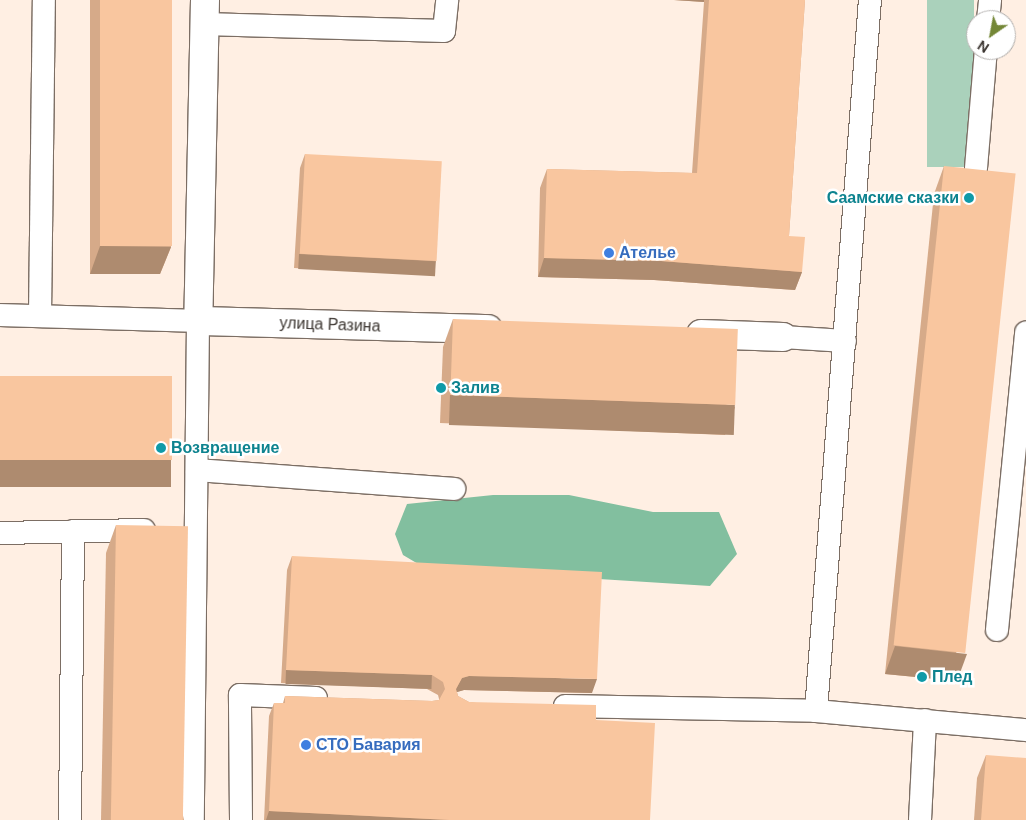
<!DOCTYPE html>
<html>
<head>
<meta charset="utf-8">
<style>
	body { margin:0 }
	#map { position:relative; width:1026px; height:820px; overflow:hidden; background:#ffefe3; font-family:"DM Sans",sans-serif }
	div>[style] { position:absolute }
	.green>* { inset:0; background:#aad1bb; transform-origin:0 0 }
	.forest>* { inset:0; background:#82bf9f }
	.roads { filter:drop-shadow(1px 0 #7c6e64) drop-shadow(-1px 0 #7c6e64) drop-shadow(0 1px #7c6e64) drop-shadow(0 -1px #7c6e64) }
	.lane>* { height:22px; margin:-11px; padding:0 11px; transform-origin:11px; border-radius:11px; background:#fff }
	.street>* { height:28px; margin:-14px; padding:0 14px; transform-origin:14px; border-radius:14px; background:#fff }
	.wall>* { inset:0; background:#d6aa89 }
	.shaded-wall>* { inset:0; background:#ae8b6f; transform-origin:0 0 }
	.building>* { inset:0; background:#f9c69f; transform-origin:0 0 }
	.dots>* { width:14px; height:14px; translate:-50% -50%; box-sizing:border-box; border:2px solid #fff; border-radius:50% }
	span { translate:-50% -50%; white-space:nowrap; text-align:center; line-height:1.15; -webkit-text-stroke:5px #fff; paint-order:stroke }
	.culture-label { font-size:16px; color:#0d838f; font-weight:700 }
	.right { translate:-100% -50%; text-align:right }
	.left { translate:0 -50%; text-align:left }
	.shop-label { font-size:16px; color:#366cbe; font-weight:700 }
	.street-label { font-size:16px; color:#3b3530 }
	.north { position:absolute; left:966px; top:10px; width:50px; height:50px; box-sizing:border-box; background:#fff; border:1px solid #b1aeac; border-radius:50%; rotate:213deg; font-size:14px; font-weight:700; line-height:20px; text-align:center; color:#3b3530 }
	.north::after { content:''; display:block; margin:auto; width:18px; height:22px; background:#748737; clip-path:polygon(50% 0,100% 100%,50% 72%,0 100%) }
</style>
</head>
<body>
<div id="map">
	<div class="green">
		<i style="left:927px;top:0;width:47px;height:167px"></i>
	</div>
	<div class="forest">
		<i style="clip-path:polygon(493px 495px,569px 495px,653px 512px,719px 512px,737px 554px,710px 586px,425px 568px,403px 555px,395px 534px,407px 504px)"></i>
	</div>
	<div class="roads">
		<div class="lane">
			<i style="left:988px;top:20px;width:20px;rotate:-84deg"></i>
			<i style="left:204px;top:24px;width:240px;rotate:1.7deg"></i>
			<i style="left:444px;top:31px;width:31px;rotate:-84deg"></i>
			<i style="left:976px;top:168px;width:118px;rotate:-85.2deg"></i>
			<i style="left:0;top:315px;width:198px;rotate:1.7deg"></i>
			<i style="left:198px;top:321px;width:499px;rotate:90.6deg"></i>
			<i style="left:40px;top:316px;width:316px;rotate:-89.3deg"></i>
			<i style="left:783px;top:337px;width:62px;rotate:3.7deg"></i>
			<i style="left:197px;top:470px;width:258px;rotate:4.2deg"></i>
			<i style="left:0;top:533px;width:144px;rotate:-1.2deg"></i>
			<i style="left:997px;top:630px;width:299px;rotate:-84.4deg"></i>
			<i style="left:565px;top:706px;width:251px;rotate:1.1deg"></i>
			<i style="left:816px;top:711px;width:211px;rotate:5.2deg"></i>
			<i style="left:816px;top:711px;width:713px;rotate:-85.66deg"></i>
			<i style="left:70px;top:820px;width:289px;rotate:-89.4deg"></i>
			<i style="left:241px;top:820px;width:125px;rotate:-90.5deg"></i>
			<i style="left:240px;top:695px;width:76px;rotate:2.3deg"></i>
			<i style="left:920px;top:820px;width:100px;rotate:-87.1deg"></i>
		</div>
		<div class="street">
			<i style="left:205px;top:0;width:321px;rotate:91.2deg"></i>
			<i style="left:198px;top:321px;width:290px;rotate:1.6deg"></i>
			<i style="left:701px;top:334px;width:82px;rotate:2.1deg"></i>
		</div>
	</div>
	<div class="wall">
		<i style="clip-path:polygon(90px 0,172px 0,171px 247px,160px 274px,90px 274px)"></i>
		<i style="clip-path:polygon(674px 0,805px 0,789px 236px,802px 272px,795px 290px,654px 280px,538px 277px,540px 188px,547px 169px,692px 173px,704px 2px)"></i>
		<i style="clip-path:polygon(305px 154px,436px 261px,431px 275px,294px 268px,300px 168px)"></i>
		<i style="clip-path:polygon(944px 166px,957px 681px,885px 674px,934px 194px)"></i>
		<i style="clip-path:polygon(453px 319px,735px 407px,725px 435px,440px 423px,443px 347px)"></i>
		<i style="clip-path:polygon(116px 525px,184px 820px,101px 820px,106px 553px)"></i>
		<i style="clip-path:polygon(292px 556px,592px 693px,464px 690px,457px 692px,458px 696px,469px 702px,596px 720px,650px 820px,264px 820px,269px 716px,274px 703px,283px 703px,285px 696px,432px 701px,439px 700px,439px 699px,438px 695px,427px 689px,281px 683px,287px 570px)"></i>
		<i style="clip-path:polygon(986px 755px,1026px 820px,974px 820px,977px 778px)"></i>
	</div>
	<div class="shaded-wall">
		<i style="clip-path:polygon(674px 0,704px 0,704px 2px)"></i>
		<i style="clip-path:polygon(100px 246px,171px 247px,160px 274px,90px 274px)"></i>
		<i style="left:299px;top:254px;width:137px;height:15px;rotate:3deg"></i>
		<i style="clip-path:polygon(544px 258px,661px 261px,802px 272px,795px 290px,654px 280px,538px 277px)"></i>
		<i style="left:450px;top:395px;width:285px;height:30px;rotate:2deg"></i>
		<i style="left:0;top:460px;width:171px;height:27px"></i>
		<i style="clip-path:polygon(895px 646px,967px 654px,957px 681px,885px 674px)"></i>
		<i style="left:286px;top:670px;width:146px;height:14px;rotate:2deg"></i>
		<i style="clip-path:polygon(469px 676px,597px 679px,592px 693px,464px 690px,457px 692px,451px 702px,456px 689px,462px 678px)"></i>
		<i style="clip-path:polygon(269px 811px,450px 820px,266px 820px)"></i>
	</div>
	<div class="building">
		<i style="left:100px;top:0;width:72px;height:246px"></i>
		<i style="clip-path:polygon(709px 0,805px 0,789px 236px,805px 237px,802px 272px,661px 261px,544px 258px,547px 169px,697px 173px)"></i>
		<i style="left:305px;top:154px;width:137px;height:100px;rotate:3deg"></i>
		<i style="left:944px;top:166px;width:72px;height:482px;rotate:6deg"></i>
		<i style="left:453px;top:319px;width:285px;height:76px;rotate:2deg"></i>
		<i style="left:0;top:376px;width:172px;height:84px"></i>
		<i style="left:116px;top:525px;width:72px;height:295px;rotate:1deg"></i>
		<i style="clip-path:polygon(292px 556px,602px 572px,597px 679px,469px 676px,462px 678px,456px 689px,458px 696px,469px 702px,596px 705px,596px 720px,655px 723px,650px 820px,450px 820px,269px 811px,274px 703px,285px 703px,285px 696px,432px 701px,439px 700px,445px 689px,443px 682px,432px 675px,286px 670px)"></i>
		<i style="clip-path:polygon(986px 755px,1026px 758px,1026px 820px,981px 820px)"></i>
	</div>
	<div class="dots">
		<i style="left:969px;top:198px;background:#0f9aa8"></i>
		<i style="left:609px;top:253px;background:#3f7fe0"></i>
		<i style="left:441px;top:388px;background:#0f9aa8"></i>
		<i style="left:161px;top:448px;background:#0f9aa8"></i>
		<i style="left:922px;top:677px;background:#0f9aa8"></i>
		<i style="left:306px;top:745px;background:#3f7fe0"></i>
	</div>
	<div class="culture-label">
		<span class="right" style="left:959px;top:198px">Саамские сказки</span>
		<span class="left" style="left:451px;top:388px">Залив</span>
		<span class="left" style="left:171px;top:448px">Возвращение</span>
		<span class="left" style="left:932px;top:677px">Плед</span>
	</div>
	<div class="shop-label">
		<span class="left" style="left:619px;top:253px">Ателье</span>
		<span class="left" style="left:316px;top:745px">СТО Бавария</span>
	</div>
	<div class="street-label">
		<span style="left:330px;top:325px;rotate:2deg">улица Разина</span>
	</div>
	<div class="north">N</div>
</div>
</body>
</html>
